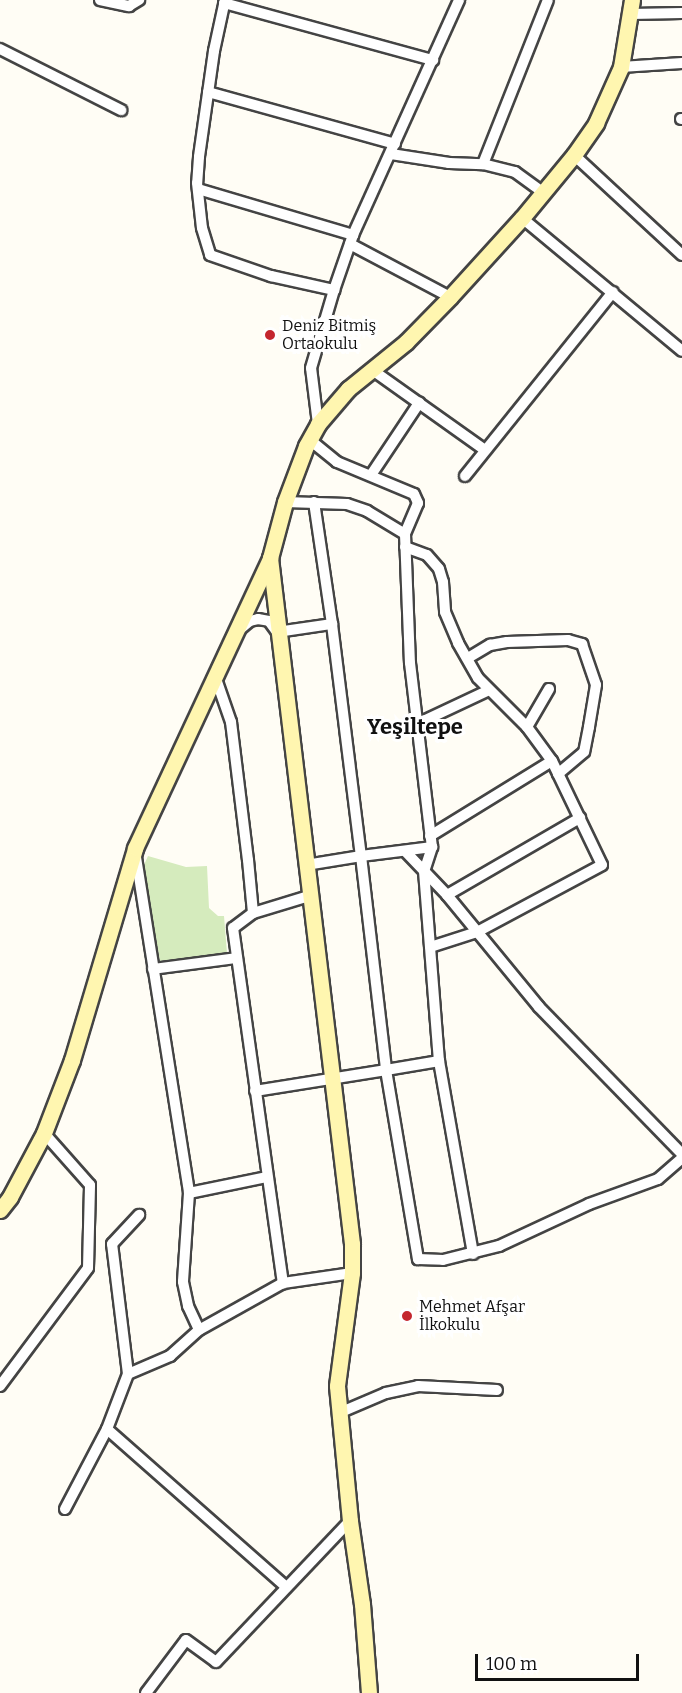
<!DOCTYPE html>
<html>
<head>
<meta charset="utf-8">
<style>
	body { margin:0 }
	#map { position:relative; width:682px; height:1693px; overflow:hidden; background:#fffdf5; font-family:Bitter,serif }
	div>[style] { position:absolute }
	.green>* { inset:0; background:#d5ebbd }
	.roads { filter:drop-shadow(2px 0 #444) drop-shadow(-2px 0 #444) drop-shadow(0 2px #444) drop-shadow(0 -2px #444) }
	.street>* { height:10px; margin:-5px; padding:0 5px; transform-origin:5px; border-radius:5px; background:#fff }
	.secondary>* { height:15px; margin:-7.5px; padding:0 7.5px; transform-origin:7.5px; border-radius:7.5px; background:#fff6b0 }
	.dots>* { width:16px; height:16px; translate:-50% -50%; box-sizing:border-box; border:3px solid #fff; border-radius:50% }
	span { translate:-50% -50%; white-space:nowrap; text-align:center; line-height:1.15; -webkit-text-stroke:6px #fff; paint-order:stroke }
	.poi-label { font-size:16px; color:#111 }
	.left { translate:0 -50%; text-align:left }
	.district-label { font-size:22px; color:#111; font-weight:700 }
	.scale { position:absolute; left:475px; top:1654px; width:164px; height:27px; box-sizing:border-box; border:3px solid #111; border-top:0; padding-left:8px; font-size:18px; line-height:21px; white-space:nowrap; color:#111; -webkit-text-stroke:4px #fff; paint-order:stroke }
</style>
</head>
<body>
<div id="map">
	<div class="green">
		<i style="clip-path:polygon(148px 856px,186px 867px,207px 866px,209px 908px,218px 916px,224px 916px,227px 953px,160px 961px,143px 867px)"></i>
	</div>
	<div class="roads">
		<div class="street">
			<i style="left:100px;top:0;width:30px;rotate:12deg"></i>
			<i style="left:129px;top:6px;width:12px;rotate:-31deg"></i>
			<i style="left:225px;top:0;width:52px;rotate:102.2deg"></i>
			<i style="left:214px;top:51px;width:107px;rotate:98.1deg"></i>
			<i style="left:199px;top:157px;width:26px;rotate:94deg"></i>
			<i style="left:197px;top:183px;width:45px;rotate:83.7deg"></i>
			<i style="left:202px;top:228px;width:28px;rotate:73deg"></i>
			<i style="left:210px;top:255px;width:65px;rotate:19deg"></i>
			<i style="left:271px;top:276px;width:65px;rotate:12.5deg"></i>
			<i style="left:224px;top:3px;width:217px;rotate:15.3deg"></i>
			<i style="left:631px;top:14px;width:51px;rotate:-1.1deg"></i>
			<i style="left:0;top:49px;width:136px;rotate:26.8deg"></i>
			<i style="left:621px;top:67px;width:61px;rotate:-3.8deg"></i>
			<i style="left:208px;top:92px;width:194px;rotate:15.5deg"></i>
			<i style="left:681px;top:119px;width:1px"></i>
			<i style="left:391px;top:154px;width:59px;rotate:8.8deg"></i>
			<i style="left:449px;top:163px;width:34px;rotate:2deg"></i>
			<i style="left:483px;top:164px;width:33px;rotate:14deg"></i>
			<i style="left:515px;top:172px;width:34px;rotate:36deg"></i>
			<i style="left:574px;top:155px;width:147px;rotate:42.8deg"></i>
			<i style="left:483px;top:164px;width:176px;rotate:-68.4deg"></i>
			<i style="left:198px;top:189px;width:162px;rotate:16.5deg"></i>
			<i style="left:522px;top:218px;width:208px;rotate:39.7deg"></i>
			<i style="left:350px;top:244px;width:113px;rotate:27.9deg"></i>
			<i style="left:371px;top:369px;width:140px;rotate:35.4deg"></i>
			<i style="left:318px;top:424px;width:56px;rotate:-97.1deg"></i>
			<i style="left:311px;top:368px;width:81px;rotate:-73.6deg"></i>
			<i style="left:334px;top:290px;width:58px;rotate:-70.9deg"></i>
			<i style="left:353px;top:235px;width:258px;rotate:-65.7deg"></i>
			<i style="left:310px;top:440px;width:35px;rotate:39deg"></i>
			<i style="left:337px;top:462px;width:83px;rotate:22.6deg"></i>
			<i style="left:414px;top:494px;width:10px;rotate:66deg"></i>
			<i style="left:418px;top:503px;width:34px;rotate:113deg"></i>
			<i style="left:371px;top:475px;width:87px;rotate:-56.3deg"></i>
			<i style="left:465px;top:476px;width:236px;rotate:-51.2deg"></i>
			<i style="left:285px;top:502px;width:62px;rotate:1.8deg"></i>
			<i style="left:347px;top:504px;width:21px;rotate:19deg"></i>
			<i style="left:367px;top:511px;width:44px;rotate:31.2deg"></i>
			<i style="left:405px;top:534px;width:129px;rotate:87.8deg"></i>
			<i style="left:410px;top:663px;width:185px;rotate:83.2deg"></i>
			<i style="left:432px;top:847px;width:25px;rotate:108deg"></i>
			<i style="left:424px;top:871px;width:191px;rotate:85.5deg"></i>
			<i style="left:439px;top:1061px;width:196px;rotate:80deg"></i>
			<i style="left:314px;top:502px;width:123px;rotate:81.6deg"></i>
			<i style="left:332px;top:624px;width:234px;rotate:82.9deg"></i>
			<i style="left:361px;top:856px;width:72px;rotate:-7.2deg"></i>
			<i style="left:405px;top:547px;width:23px;rotate:20deg"></i>
			<i style="left:427px;top:555px;width:18px;rotate:49deg"></i>
			<i style="left:439px;top:569px;width:14px;rotate:73deg"></i>
			<i style="left:443px;top:582px;width:30px;rotate:86deg"></i>
			<i style="left:445px;top:612px;width:34px;rotate:67deg"></i>
			<i style="left:458px;top:643px;width:40px;rotate:60.3deg"></i>
			<i style="left:478px;top:678px;width:69px;rotate:45deg"></i>
			<i style="left:527px;top:727px;width:42px;rotate:53.7deg"></i>
			<i style="left:552px;top:761px;width:115px;rotate:64.3deg"></i>
			<i style="left:602px;top:865px;width:142px;rotate:151.8deg"></i>
			<i style="left:477px;top:932px;width:49px;rotate:162.3deg"></i>
			<i style="left:238px;top:631px;width:16px;rotate:-40deg"></i>
			<i style="left:250px;top:621px;width:8px;rotate:-14deg"></i>
			<i style="left:258px;top:619px;width:11px;rotate:10deg"></i>
			<i style="left:269px;top:621px;width:14px;rotate:54deg"></i>
			<i style="left:277px;top:632px;width:56px;rotate:-8.3deg"></i>
			<i style="left:468px;top:658px;width:26px;rotate:-31deg"></i>
			<i style="left:490px;top:645px;width:17px;rotate:-10deg"></i>
			<i style="left:507px;top:642px;width:61px;rotate:-1.9deg"></i>
			<i style="left:568px;top:640px;width:15px;rotate:16deg"></i>
			<i style="left:582px;top:644px;width:43px;rotate:71.1deg"></i>
			<i style="left:596px;top:685px;width:43px;rotate:99.5deg"></i>
			<i style="left:589px;top:727px;width:25px;rotate:101deg"></i>
			<i style="left:584px;top:752px;width:34px;rotate:140deg"></i>
			<i style="left:215px;top:676px;width:49px;rotate:70.8deg"></i>
			<i style="left:231px;top:722px;width:139px;rotate:83deg"></i>
			<i style="left:248px;top:860px;width:53px;rotate:84.6deg"></i>
			<i style="left:253px;top:913px;width:25px;rotate:143deg"></i>
			<i style="left:233px;top:928px;width:359px;rotate:82deg"></i>
			<i style="left:283px;top:1283px;width:70px;rotate:-8.2deg"></i>
			<i style="left:419px;top:723px;width:77px;rotate:-25.2deg"></i>
			<i style="left:527px;top:727px;width:44px;rotate:-59.9deg"></i>
			<i style="left:430px;top:836px;width:143px;rotate:-31.6deg"></i>
			<i style="left:135px;top:851px;width:346px;rotate:81deg"></i>
			<i style="left:189px;top:1193px;width:89px;rotate:93.9deg"></i>
			<i style="left:183px;top:1282px;width:25px;rotate:78deg"></i>
			<i style="left:188px;top:1306px;width:26px;rotate:65deg"></i>
			<i style="left:405px;top:851px;width:61px;rotate:46.3deg"></i>
			<i style="left:447px;top:895px;width:145px;rotate:50.6deg"></i>
			<i style="left:539px;top:1007px;width:205px;rotate:45.8deg"></i>
			<i style="left:306px;top:865px;width:56px;rotate:-9.3deg"></i>
			<i style="left:361px;top:856px;width:215px;rotate:83.3deg"></i>
			<i style="left:386px;top:1070px;width:54px;rotate:-9.6deg"></i>
			<i style="left:447px;top:895px;width:154px;rotate:-30.1deg"></i>
			<i style="left:253px;top:913px;width:59px;rotate:-16.9deg"></i>
			<i style="left:153px;top:969px;width:84px;rotate:-7.5deg"></i>
			<i style="left:255px;top:1091px;width:133px;rotate:-9.1deg"></i>
			<i style="left:386px;top:1070px;width:192px;rotate:80.4deg"></i>
			<i style="left:418px;top:1259px;width:25px;rotate:2deg"></i>
			<i style="left:443px;top:1260px;width:58px;rotate:-14deg"></i>
			<i style="left:499px;top:1246px;width:99px;rotate:-25deg"></i>
			<i style="left:589px;top:1204px;width:73px;rotate:-19.9deg"></i>
			<i style="left:658px;top:1179px;width:32px;rotate:-41deg"></i>
			<i style="left:189px;top:1193px;width:80px;rotate:-11.6deg"></i>
			<i style="left:128px;top:1374px;width:131px;rotate:-97deg"></i>
			<i style="left:112px;top:1244px;width:40px;rotate:-47deg"></i>
			<i style="left:0;top:1386px;width:147px;rotate:-53.3deg"></i>
			<i style="left:88px;top:1268px;width:83px;rotate:-88.6deg"></i>
			<i style="left:90px;top:1185px;width:69px;rotate:-131.5deg"></i>
			<i style="left:339px;top:1413px;width:51px;rotate:-23.1deg"></i>
			<i style="left:386px;top:1393px;width:33px;rotate:-12deg"></i>
			<i style="left:418px;top:1386px;width:79px;rotate:2.9deg"></i>
			<i style="left:107px;top:1429px;width:239px;rotate:41.4deg"></i>
			<i style="left:65px;top:1509px;width:90px;rotate:-62.3deg"></i>
			<i style="left:107px;top:1429px;width:59px;rotate:-69.1deg"></i>
			<i style="left:128px;top:1374px;width:46px;rotate:-23.2deg"></i>
			<i style="left:170px;top:1356px;width:39px;rotate:-42deg"></i>
			<i style="left:199px;top:1330px;width:96px;rotate:-29.2deg"></i>
			<i style="left:146px;top:1693px;width:66px;rotate:-53deg"></i>
			<i style="left:186px;top:1640px;width:37px;rotate:36deg"></i>
			<i style="left:216px;top:1662px;width:195px;rotate:-46.5deg"></i>
		</div>
		<div class="secondary">
			<i style="left:270px;top:558px;width:691px;rotate:83.18deg"></i>
			<i style="left:352px;top:1244px;width:29px;rotate:90deg"></i>
			<i style="left:352px;top:1273px;width:114px;rotate:97.6deg"></i>
			<i style="left:337px;top:1386px;width:136px;rotate:84.5deg"></i>
			<i style="left:350px;top:1521px;width:84px;rotate:81.8deg"></i>
			<i style="left:362px;top:1604px;width:89px;rotate:85.5deg"></i>
			<i style="left:0;top:1210px;width:16px;rotate:-52deg"></i>
			<i style="left:10px;top:1197px;width:72px;rotate:-62deg"></i>
			<i style="left:44px;top:1133px;width:78px;rotate:-69deg"></i>
			<i style="left:72px;top:1060px;width:221px;rotate:-73.4deg"></i>
			<i style="left:135px;top:848px;width:320px;rotate:-65deg"></i>
			<i style="left:270px;top:558px;width:58px;rotate:-75deg"></i>
			<i style="left:285px;top:502px;width:60px;rotate:-69.4deg"></i>
			<i style="left:306px;top:446px;width:25px;rotate:-61deg"></i>
			<i style="left:318px;top:424px;width:46px;rotate:-49.4deg"></i>
			<i style="left:348px;top:389px;width:75px;rotate:-39deg"></i>
			<i style="left:406px;top:342px;width:63px;rotate:-45.6deg"></i>
			<i style="left:450px;top:297px;width:107px;rotate:-47.7deg"></i>
			<i style="left:522px;top:218px;width:82px;rotate:-50.5deg"></i>
			<i style="left:574px;top:155px;width:39px;rotate:-55deg"></i>
			<i style="left:596px;top:123px;width:61px;rotate:-65.9deg"></i>
			<i style="left:621px;top:67px;width:68px;rotate:-80.7deg"></i>
		</div>
	</div>
	<div class="dots">
		<i style="left:270px;top:335px;background:#c4262e"></i>
		<i style="left:407px;top:1316px;background:#c4262e"></i>
	</div>
	<div class="poi-label">
		<span class="left" style="left:282px;top:335px">Deniz Bitmiş<br>Ortaokulu</span>
		<span class="left" style="left:419px;top:1316px">Mehmet Afşar<br>İlkokulu</span>
	</div>
	<div class="district-label">
		<span style="left:415px;top:727px">Yeşiltepe</span>
	</div>
	<div class="scale">100 m</div>
</div>
</body>
</html>
